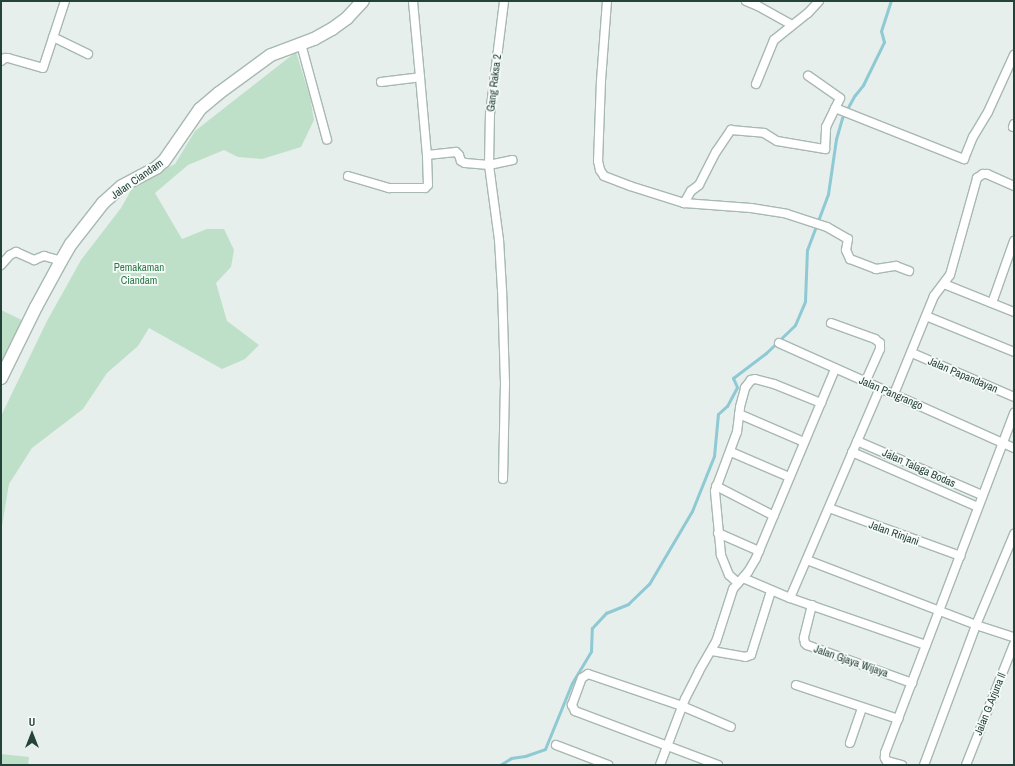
<!DOCTYPE html>
<html>
<head>
<meta charset="utf-8">
<style>
	body { margin:0 }
	#map { position:relative; width:1015px; height:766px; overflow:hidden; background:#e6efeb; font-family:"Archivo Narrow",sans-serif }
	div>[style] { position:absolute }
	.green>* { inset:0; background:#bfe0c8 }
	.stream>* { height:3px; margin:-1.5px; padding:0 1.5px; transform-origin:1.5px; border-radius:1.5px; background:#8ec9d4 }
	.roads { filter:drop-shadow(1px 0 #a8b8b2) drop-shadow(-1px 0 #a8b8b2) drop-shadow(0 1px #a8b8b2) drop-shadow(0 -1px #a8b8b2) }
	.street>* { height:8px; margin:-4px; padding:0 4px; transform-origin:4px; border-radius:4px; background:#fff }
	.secondary>* { height:12px; margin:-6px; padding:0 6px; transform-origin:6px; border-radius:6px; background:#fff }
	span { translate:-50% -50%; white-space:nowrap; text-align:center; line-height:1.15; -webkit-text-stroke:3.5px #f7fbf9; paint-order:stroke }
	.street-label { font-size:11px; color:#24423a }
	.park-label { font-size:11px; color:#2d7a4b }
	.frame { position:absolute; inset:0; border:2px solid #24423a; pointer-events:none }
	.north { position:absolute; left:12px; top:714px; width:40px; height:40px; -webkit-text-stroke:3px #f7fbf9; paint-order:stroke; rotate:0deg; font-size:11px; font-weight:700; line-height:16px; text-align:center; color:#24423a }
	.north::after { content:''; display:block; margin:auto; width:14px; height:18px; background:#24423a; clip-path:polygon(50% 0,100% 100%,50% 72%,0 100%) }
</style>
</head>
<body>
<div id="map">
	<div class="green">
		<i style="clip-path:polygon(296px 52px,310px 97px,314px 120px,301px 147px,262px 159px,238px 157px,224px 150px,188px 165px,155px 193px,182px 239px,207px 229px,224px 229px,234px 250px,231px 267px,216px 283px,227px 321px,259px 345px,245px 359px,222px 369px,149px 328px,138px 346px,107px 373px,83px 409px,32px 448px,9px 484px,1px 532px,1px 416px,47px 321px,81px 260px,121px 208px,134px 185px,175px 164px,195px 131px)"></i>
		<i style="clip-path:polygon(1px 310px,24px 321px,1px 367px)"></i>
		<i style="clip-path:polygon(1px 754px,29px 757px,28px 765px,1px 765px)"></i>
	</div>
	<div class="stream">
		<i style="left:500px;top:765px;width:13px;rotate:-32deg"></i>
		<i style="left:511px;top:758px;width:14px;rotate:-8deg"></i>
		<i style="left:525px;top:756px;width:21px;rotate:-19deg"></i>
		<i style="left:545px;top:749px;width:71px;rotate:-67.8deg"></i>
		<i style="left:572px;top:683px;width:37px;rotate:-59deg"></i>
		<i style="left:591px;top:651px;width:23px;rotate:-88deg"></i>
		<i style="left:592px;top:628px;width:21px;rotate:-47deg"></i>
		<i style="left:606px;top:613px;width:24px;rotate:-22deg"></i>
		<i style="left:628px;top:604px;width:29px;rotate:-44deg"></i>
		<i style="left:649px;top:584px;width:85px;rotate:-59.5deg"></i>
		<i style="left:692px;top:511px;width:59px;rotate:-68.2deg"></i>
		<i style="left:714px;top:456px;width:42px;rotate:-84.6deg"></i>
		<i style="left:718px;top:414px;width:12px;rotate:-42deg"></i>
		<i style="left:727px;top:406px;width:21px;rotate:-62deg"></i>
		<i style="left:737px;top:387px;width:10px;rotate:-114deg"></i>
		<i style="left:733px;top:378px;width:41px;rotate:-37.1deg"></i>
		<i style="left:766px;top:353px;width:40px;rotate:-44deg"></i>
		<i style="left:795px;top:325px;width:26px;rotate:-67deg"></i>
		<i style="left:805px;top:301px;width:51px;rotate:-87.8deg"></i>
		<i style="left:807px;top:250px;width:60px;rotate:-69.4deg"></i>
		<i style="left:828px;top:194px;width:56px;rotate:-81.7deg"></i>
		<i style="left:836px;top:139px;width:22px;rotate:-74deg"></i>
		<i style="left:842px;top:118px;width:26px;rotate:-61deg"></i>
		<i style="left:855px;top:95px;width:13px;rotate:-51deg"></i>
		<i style="left:863px;top:85px;width:48px;rotate:-64deg"></i>
		<i style="left:884px;top:42px;width:11px;rotate:-105deg"></i>
		<i style="left:881px;top:31px;width:32px;rotate:-72deg"></i>
	</div>
	<div class="roads">
		<div class="street">
			<i style="left:607px;top:1px;width:79px;rotate:94.3deg"></i>
			<i style="left:601px;top:80px;width:81px;rotate:92.1deg"></i>
			<i style="left:598px;top:161px;width:9px;rotate:77deg"></i>
			<i style="left:600px;top:170px;width:7px;rotate:56deg"></i>
			<i style="left:604px;top:176px;width:28px;rotate:21deg"></i>
			<i style="left:630px;top:186px;width:57px;rotate:17.5deg"></i>
			<i style="left:684px;top:203px;width:67px;rotate:4.3deg"></i>
			<i style="left:751px;top:208px;width:36px;rotate:9deg"></i>
			<i style="left:787px;top:214px;width:42px;rotate:18deg"></i>
			<i style="left:827px;top:227px;width:24px;rotate:30deg"></i>
			<i style="left:848px;top:239px;width:11px;rotate:100deg"></i>
			<i style="left:846px;top:250px;width:10px;rotate:66deg"></i>
			<i style="left:850px;top:259px;width:28px;rotate:21deg"></i>
			<i style="left:876px;top:269px;width:20px;rotate:-9deg"></i>
			<i style="left:896px;top:266px;width:14px;rotate:21deg"></i>
			<i style="left:746px;top:1px;width:13px;rotate:23deg"></i>
			<i style="left:758px;top:6px;width:39px;rotate:29deg"></i>
			<i style="left:53px;top:37px;width:39px;rotate:26deg"></i>
			<i style="left:301px;top:44px;width:99px;rotate:74.8deg"></i>
			<i style="left:1px;top:61px;width:5px;rotate:-37deg"></i>
			<i style="left:5px;top:58px;width:3px"></i>
			<i style="left:8px;top:58px;width:36px;rotate:16deg"></i>
			<i style="left:43px;top:68px;width:71px;rotate:-71.8deg"></i>
			<i style="left:420px;top:77px;width:78px;rotate:84.9deg"></i>
			<i style="left:427px;top:155px;width:29px;rotate:-6deg"></i>
			<i style="left:456px;top:152px;width:4px;rotate:45deg"></i>
			<i style="left:459px;top:155px;width:6px;rotate:72deg"></i>
			<i style="left:461px;top:161px;width:4px;rotate:27deg"></i>
			<i style="left:465px;top:163px;width:24px;rotate:5deg"></i>
			<i style="left:489px;top:165px;width:24px;rotate:-12deg"></i>
			<i style="left:381px;top:82px;width:39px;rotate:-7deg"></i>
			<i style="left:420px;top:77px;width:76px;rotate:-95.3deg"></i>
			<i style="left:756px;top:84px;width:48px;rotate:-67.8deg"></i>
			<i style="left:774px;top:40px;width:43px;rotate:-38.5deg"></i>
			<i style="left:808px;top:13px;width:16px;rotate:-47deg"></i>
			<i style="left:835px;top:108px;width:139px;rotate:21.6deg"></i>
			<i style="left:964px;top:159px;width:24px;rotate:-68deg"></i>
			<i style="left:973px;top:137px;width:29px;rotate:-59deg"></i>
			<i style="left:988px;top:112px;width:63px;rotate:-65.5deg"></i>
			<i style="left:1013px;top:127px;width:3px;rotate:-72deg"></i>
			<i style="left:348px;top:176px;width:43px;rotate:16.3deg"></i>
			<i style="left:389px;top:188px;width:36px"></i>
			<i style="left:425px;top:188px;width:4px;rotate:-45deg"></i>
			<i style="left:428px;top:185px;width:30px;rotate:-92deg"></i>
			<i style="left:684px;top:203px;width:14px;rotate:-60deg"></i>
			<i style="left:691px;top:191px;width:10px;rotate:-37deg"></i>
			<i style="left:699px;top:185px;width:37px;rotate:-63deg"></i>
			<i style="left:716px;top:152px;width:27px;rotate:-56deg"></i>
			<i style="left:731px;top:130px;width:33px;rotate:5deg"></i>
			<i style="left:764px;top:133px;width:15px;rotate:32deg"></i>
			<i style="left:777px;top:141px;width:49px;rotate:9.5deg"></i>
			<i style="left:825px;top:149px;width:22px;rotate:-87deg"></i>
			<i style="left:826px;top:127px;width:32px;rotate:-64deg"></i>
			<i style="left:840px;top:98px;width:39px;rotate:-145deg"></i>
			<i style="left:1px;top:265px;width:13px;rotate:-48deg"></i>
			<i style="left:10px;top:255px;width:7px;rotate:-27deg"></i>
			<i style="left:16px;top:252px;width:20px;rotate:24deg"></i>
			<i style="left:34px;top:260px;width:11px;rotate:-22deg"></i>
			<i style="left:44px;top:256px;width:18px;rotate:16deg"></i>
			<i style="left:944px;top:284px;width:75px;rotate:21.8deg"></i>
			<i style="left:992px;top:303px;width:66px;rotate:-70.5deg"></i>
			<i style="left:926px;top:316px;width:95px;rotate:22.2deg"></i>
			<i style="left:831px;top:323px;width:47px;rotate:20deg"></i>
			<i style="left:875px;top:339px;width:6px;rotate:39deg"></i>
			<i style="left:880px;top:343px;width:6px;rotate:90deg"></i>
			<i style="left:880px;top:349px;width:36px;rotate:114deg"></i>
			<i style="left:779px;top:343px;width:257px;rotate:24.1deg"></i>
			<i style="left:912px;top:353px;width:111px;rotate:23.3deg"></i>
			<i style="left:894px;top:394px;width:106px;rotate:-67.8deg"></i>
			<i style="left:934px;top:296px;width:26px;rotate:-53deg"></i>
			<i style="left:950px;top:275px;width:101px;rotate:-74.4deg"></i>
			<i style="left:977px;top:178px;width:7px;rotate:-34deg"></i>
			<i style="left:983px;top:174px;width:4px"></i>
			<i style="left:987px;top:174px;width:30px;rotate:24deg"></i>
			<i style="left:739px;top:414px;width:71px;rotate:23.3deg"></i>
			<i style="left:857px;top:441px;width:136px;rotate:23.4deg"></i>
			<i style="left:731px;top:452px;width:63px;rotate:23.3deg"></i>
			<i style="left:852px;top:452px;width:137px;rotate:23.6deg"></i>
			<i style="left:503px;top:479px;width:96px;rotate:-88.8deg"></i>
			<i style="left:505px;top:383px;width:93px;rotate:-91.8deg"></i>
			<i style="left:502px;top:290px;width:50px;rotate:-93.4deg"></i>
			<i style="left:499px;top:240px;width:76px;rotate:-97.6deg"></i>
			<i style="left:489px;top:165px;width:51px;rotate:-88.9deg"></i>
			<i style="left:490px;top:114px;width:114px;rotate:-82.9deg"></i>
			<i style="left:716px;top:486px;width:65px;rotate:27.3deg"></i>
			<i style="left:829px;top:508px;width:140px;rotate:20.1deg"></i>
			<i style="left:718px;top:533px;width:45px;rotate:23.7deg"></i>
			<i style="left:807px;top:560px;width:181px;rotate:21deg"></i>
			<i style="left:976px;top:625px;width:40px;rotate:18deg"></i>
			<i style="left:743px;top:578px;width:51px;rotate:23.1deg"></i>
			<i style="left:790px;top:598px;width:144px;rotate:19.1deg"></i>
			<i style="left:738px;top:583px;width:12px;rotate:-138deg"></i>
			<i style="left:729px;top:575px;width:22px;rotate:-112deg"></i>
			<i style="left:721px;top:555px;width:64px;rotate:-95.4deg"></i>
			<i style="left:715px;top:491px;width:63px;rotate:-69.6deg"></i>
			<i style="left:737px;top:432px;width:25px;rotate:-83deg"></i>
			<i style="left:740px;top:407px;width:20px;rotate:-75deg"></i>
			<i style="left:745px;top:388px;width:10px;rotate:-53deg"></i>
			<i style="left:751px;top:380px;width:4px;rotate:-14deg"></i>
			<i style="left:755px;top:379px;width:20px;rotate:15deg"></i>
			<i style="left:774px;top:384px;width:51px;rotate:22deg"></i>
			<i style="left:790px;top:598px;width:228px;rotate:-66.8deg"></i>
			<i style="left:812px;top:605px;width:34px;rotate:104deg"></i>
			<i style="left:804px;top:638px;width:5px;rotate:79deg"></i>
			<i style="left:805px;top:643px;width:3px;rotate:45deg"></i>
			<i style="left:807px;top:645px;width:112px;rotate:19.9deg"></i>
			<i style="left:712px;top:651px;width:34px;rotate:10deg"></i>
			<i style="left:745px;top:657px;width:6px;rotate:-18deg"></i>
			<i style="left:751px;top:655px;width:67px;rotate:-72.6deg"></i>
			<i style="left:796px;top:685px;width:108px;rotate:18.4deg"></i>
			<i style="left:850px;top:743px;width:37px;rotate:-71deg"></i>
			<i style="left:556px;top:745px;width:56px;rotate:21deg"></i>
			<i style="left:660px;top:765px;width:71px;rotate:-69.3deg"></i>
			<i style="left:685px;top:699px;width:31px;rotate:-63deg"></i>
			<i style="left:699px;top:671px;width:34px;rotate:-60deg"></i>
			<i style="left:716px;top:642px;width:56px;rotate:-72.2deg"></i>
			<i style="left:733px;top:589px;width:23px;rotate:-49deg"></i>
			<i style="left:748px;top:572px;width:16px;rotate:-60deg"></i>
			<i style="left:756px;top:558px;width:205px;rotate:-67.3deg"></i>
			<i style="left:718px;top:765px;width:153px;rotate:-159.3deg"></i>
			<i style="left:575px;top:711px;width:7px;rotate:-117deg"></i>
			<i style="left:572px;top:705px;width:29px;rotate:-70deg"></i>
			<i style="left:582px;top:678px;width:7px;rotate:-34deg"></i>
			<i style="left:588px;top:674px;width:99px;rotate:18.8deg"></i>
			<i style="left:682px;top:706px;width:53px;rotate:23.2deg"></i>
			<i style="left:902px;top:765px;width:16px;rotate:-165deg"></i>
			<i style="left:887px;top:761px;width:4px;rotate:-124deg"></i>
			<i style="left:885px;top:758px;width:5px;rotate:-90deg"></i>
			<i style="left:885px;top:753px;width:364px;rotate:-69.2deg"></i>
			<i style="left:924px;top:765px;width:149px;rotate:-69.6deg"></i>
			<i style="left:976px;top:625px;width:99px;rotate:-67.3deg"></i>
			<i style="left:966px;top:765px;width:130px;rotate:-68.4deg"></i>
		</div>
		<div class="secondary">
			<i style="left:1px;top:378px;width:79px;rotate:-63.8deg"></i>
			<i style="left:36px;top:307px;width:52px;rotate:-61.5deg"></i>
			<i style="left:61px;top:261px;width:20px;rotate:-60deg"></i>
			<i style="left:71px;top:244px;width:52px;rotate:-52deg"></i>
			<i style="left:103px;top:203px;width:25px;rotate:-42deg"></i>
			<i style="left:122px;top:186px;width:40px;rotate:-28deg"></i>
			<i style="left:157px;top:167px;width:9px;rotate:-41deg"></i>
			<i style="left:164px;top:161px;width:63px;rotate:-55.3deg"></i>
			<i style="left:200px;top:109px;width:25px;rotate:-40deg"></i>
			<i style="left:219px;top:93px;width:64px;rotate:-36.2deg"></i>
			<i style="left:271px;top:55px;width:46px;rotate:-20.4deg"></i>
			<i style="left:314px;top:39px;width:21px;rotate:-29deg"></i>
			<i style="left:332px;top:29px;width:19px;rotate:-36deg"></i>
			<i style="left:347px;top:18px;width:23px;rotate:-47deg"></i>
		</div>
	</div>
	<div class="street-label">
		<span style="left:494px;top:83px;rotate:-83deg">Gang Raksa 2</span>
		<span style="left:137px;top:179px;rotate:-35deg">Jalan Ciandam</span>
		<span style="left:963px;top:375px;rotate:23deg">Jalan Papandayan</span>
		<span style="left:891px;top:393px;rotate:23deg">Jalan Pangrango</span>
		<span style="left:919px;top:468px;rotate:24deg">Jalan Talaga Bodas</span>
		<span style="left:894px;top:533px;rotate:20deg">Jalan Rinjani</span>
		<span style="left:851px;top:661px;rotate:19deg">Jalan Gjaya Wijaya</span>
		<span style="left:990px;top:704px;rotate:-68deg">Jalan G.Arjuna ll</span>
	</div>
	<div class="park-label">
		<span style="left:139px;top:274px">Pemakaman<br>Ciandam</span>
	</div>
	<div class="frame"></div>
	<div class="north">U</div>
</div>
</body>
</html>
